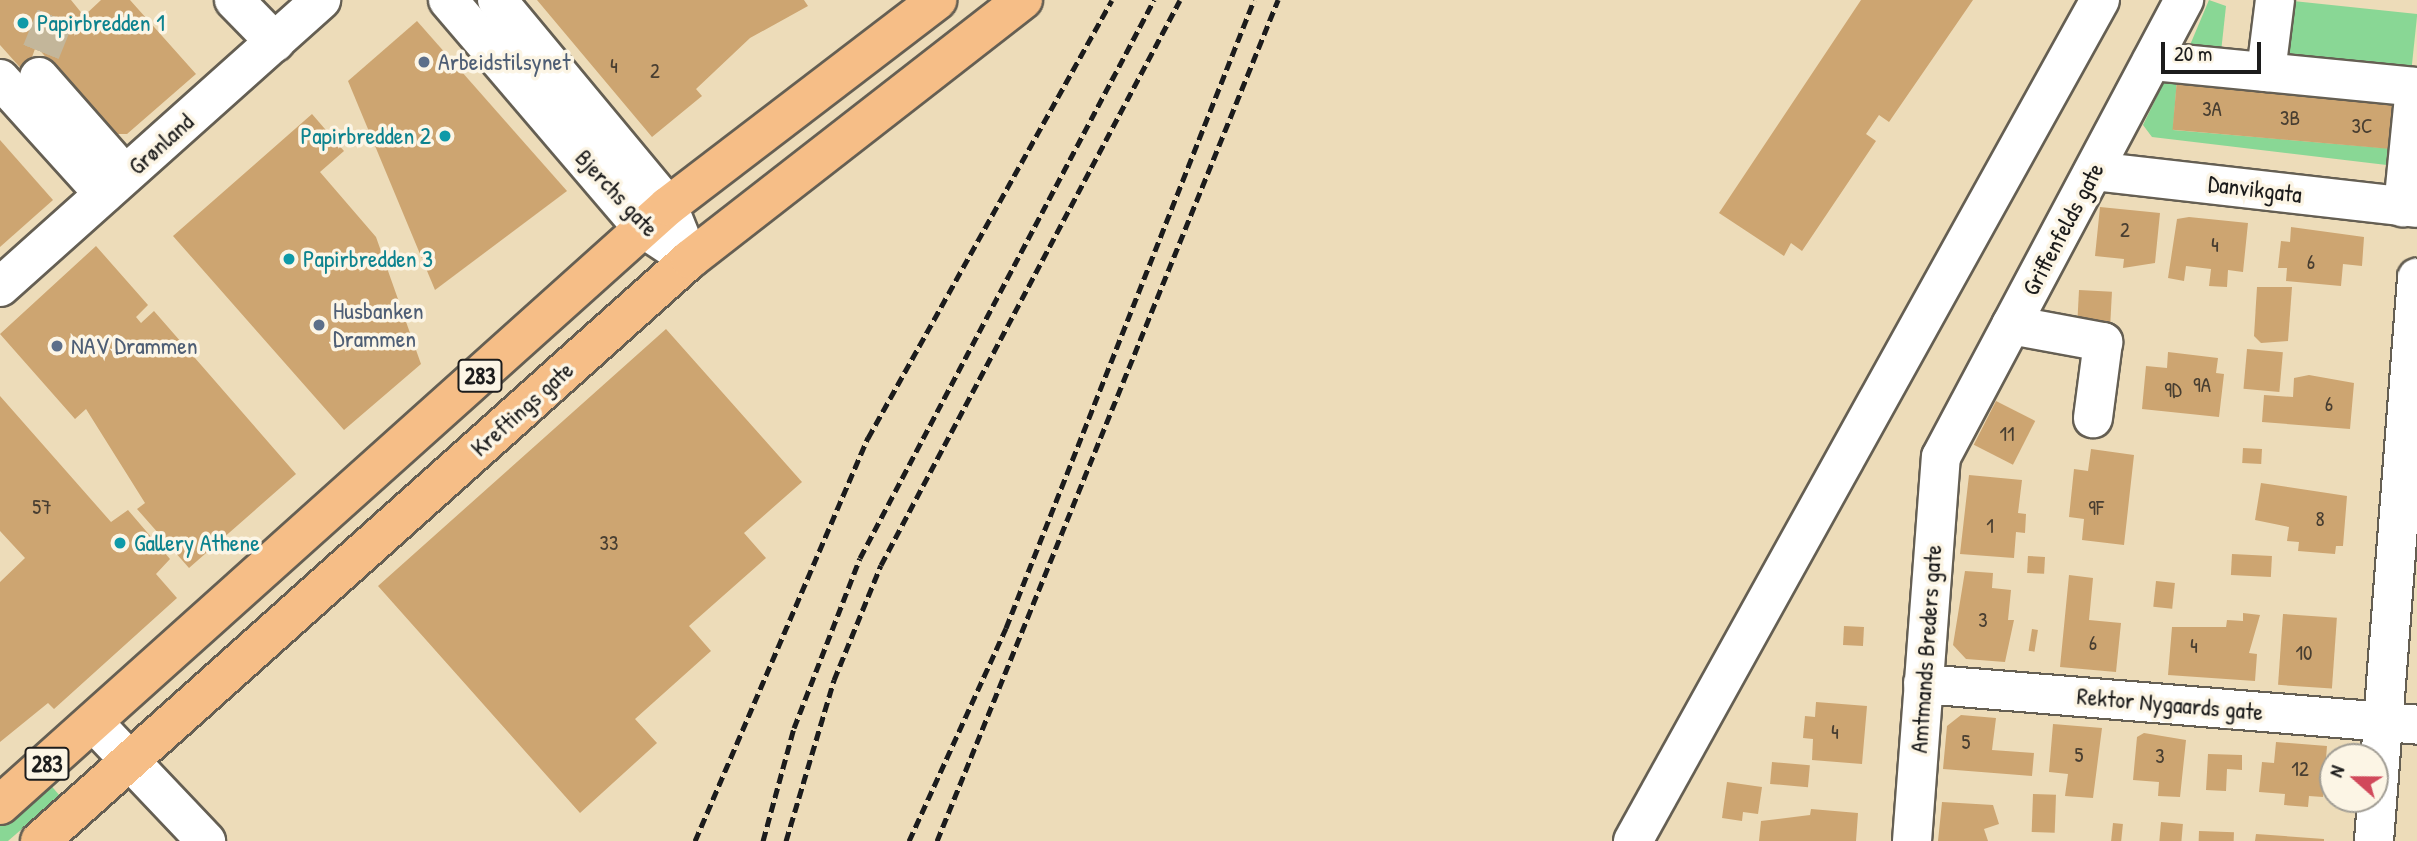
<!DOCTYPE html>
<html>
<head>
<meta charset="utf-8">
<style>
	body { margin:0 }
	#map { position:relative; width:2417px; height:841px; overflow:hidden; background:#eddcb9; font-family:"Patrick Hand",sans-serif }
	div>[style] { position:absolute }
	.green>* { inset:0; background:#89d795; transform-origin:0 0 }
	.building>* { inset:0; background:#cda571; transform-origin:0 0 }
	.minor-tunnel>* { height:38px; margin-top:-19px; transform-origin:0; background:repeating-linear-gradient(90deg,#c3b69a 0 38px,transparent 0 57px) }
	.roads { filter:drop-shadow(2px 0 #655f53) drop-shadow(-2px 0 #655f53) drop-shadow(0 2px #655f53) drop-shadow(0 -2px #655f53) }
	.minor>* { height:38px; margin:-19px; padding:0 19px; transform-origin:19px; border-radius:19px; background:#fff }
	.major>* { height:38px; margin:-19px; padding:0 19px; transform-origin:19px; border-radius:19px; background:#f6be87 }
	.rail>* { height:5px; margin-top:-2.5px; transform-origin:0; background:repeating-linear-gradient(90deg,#1c1c1c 0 10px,transparent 0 15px) }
	.dots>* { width:19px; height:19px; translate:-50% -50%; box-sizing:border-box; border:4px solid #fcf5e5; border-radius:50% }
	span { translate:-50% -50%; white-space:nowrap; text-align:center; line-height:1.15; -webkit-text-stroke:7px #fcf5e5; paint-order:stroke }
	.number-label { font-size:21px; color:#483e31 }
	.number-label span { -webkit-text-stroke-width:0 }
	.shield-label span { padding:2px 5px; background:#fcf5e5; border:2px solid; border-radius:5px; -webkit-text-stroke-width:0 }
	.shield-label { font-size:23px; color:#1c1c1c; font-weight:700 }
	.culture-label { font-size:24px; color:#0d838f }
	.left { translate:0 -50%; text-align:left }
	.right { translate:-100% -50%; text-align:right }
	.service-label { font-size:24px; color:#4e5e75 }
	.street-label { font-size:24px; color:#1c1c1c }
	.north { position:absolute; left:2319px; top:743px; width:70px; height:70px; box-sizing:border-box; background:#fcf5e5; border:2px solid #a29e95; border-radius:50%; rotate:291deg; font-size:19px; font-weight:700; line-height:28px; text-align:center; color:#1c1c1c }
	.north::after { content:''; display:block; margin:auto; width:24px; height:32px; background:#d1495b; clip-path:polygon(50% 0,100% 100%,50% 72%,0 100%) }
	.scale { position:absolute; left:2161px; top:42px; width:100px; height:32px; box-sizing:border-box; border:4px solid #1c1c1c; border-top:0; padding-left:9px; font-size:21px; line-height:24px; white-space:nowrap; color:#1c1c1c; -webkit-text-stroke:5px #fcf5e5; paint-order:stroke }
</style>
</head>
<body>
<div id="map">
	<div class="green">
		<i style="clip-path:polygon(2209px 0,2226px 6px,2221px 52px,2190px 45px)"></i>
		<i style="left:2284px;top:0;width:134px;height:58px;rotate:6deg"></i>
		<i style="clip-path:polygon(2166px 78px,2177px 79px,2173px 130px,2396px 149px,2395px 166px,2152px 137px,2143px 125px)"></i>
		<i style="clip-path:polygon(48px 782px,60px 796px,8px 841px,0 841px,0 824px)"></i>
	</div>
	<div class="building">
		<i style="clip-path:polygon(0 0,71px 0,84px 16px,101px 0,130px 0,196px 74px,127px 134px,113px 134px,36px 46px,26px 74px,0 45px)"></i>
		<i style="clip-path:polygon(537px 0,804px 0,808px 6px,750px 38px,696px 89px,702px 96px,652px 137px)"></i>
		<i style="clip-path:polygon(1861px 0,1973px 0,1889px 122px,1879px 115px,1866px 134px,1876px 141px,1802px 251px,1791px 243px,1784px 256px,1719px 213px)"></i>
		<i style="clip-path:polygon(417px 21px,567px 191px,435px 290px,348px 81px)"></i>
		<i style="left:2177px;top:79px;width:225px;height:51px;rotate:5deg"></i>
		<i style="clip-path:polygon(312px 114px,344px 151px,320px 172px,376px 237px,421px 364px,344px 430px,173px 236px)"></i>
		<i style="clip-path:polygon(0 140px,53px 200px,0 247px)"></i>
		<i style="clip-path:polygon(2100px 207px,2160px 213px,2155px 263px,2123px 268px,2124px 259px,2095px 256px)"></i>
		<i style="clip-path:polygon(2189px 217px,2248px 223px,2243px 272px,2228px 270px,2227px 287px,2209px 286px,2211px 269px,2186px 266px,2184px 281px,2168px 278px,2177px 219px)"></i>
		<i style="clip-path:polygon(2291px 227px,2364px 237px,2362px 266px,2343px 264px,2341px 286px,2286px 281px,2287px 268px,2278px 268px,2281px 241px,2290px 242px)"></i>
		<i style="clip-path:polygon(96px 246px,148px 305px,136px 317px,141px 323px,154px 311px,296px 474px,189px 568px,137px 509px,145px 503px,86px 409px,75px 419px,0 334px)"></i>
		<i style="clip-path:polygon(2257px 287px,2292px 287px,2288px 341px,2261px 343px,2254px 336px)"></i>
		<i style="left:2079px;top:290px;width:33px;height:34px;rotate:3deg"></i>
		<i style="clip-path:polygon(666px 329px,802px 482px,744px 533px,766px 558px,689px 626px,711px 651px,635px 719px,657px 743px,580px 813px,378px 586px)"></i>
		<i style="left:2247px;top:349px;width:36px;height:40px;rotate:5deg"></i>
		<i style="clip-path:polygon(2168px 352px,2218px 358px,2216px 373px,2224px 374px,2219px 417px,2142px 409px,2146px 366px,2167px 368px)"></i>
		<i style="clip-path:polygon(2309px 375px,2354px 383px,2350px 429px,2262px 422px,2264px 395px,2293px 397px,2294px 378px)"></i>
		<i style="clip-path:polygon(0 396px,111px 522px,128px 510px,170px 559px,156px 574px,177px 598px,54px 709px,48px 703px,0 742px,0 582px,25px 558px,0 531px)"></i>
		<i style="left:1996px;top:401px;width:44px;height:49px;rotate:27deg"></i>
		<i style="left:2243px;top:448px;width:19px;height:15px;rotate:3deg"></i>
		<i style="clip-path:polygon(2091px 449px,2134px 455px,2124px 545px,2082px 540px,2084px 519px,2069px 517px,2074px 469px,2088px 471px)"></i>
		<i style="clip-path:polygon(1969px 475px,2022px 480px,2018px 513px,2026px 514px,2025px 533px,2016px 532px,2014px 558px,1960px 554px)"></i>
		<i style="clip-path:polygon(2261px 483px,2347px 496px,2343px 546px,2336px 546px,2335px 554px,2298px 551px,2299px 542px,2287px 541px,2289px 527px,2255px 520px)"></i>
		<i style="left:2232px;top:554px;width:40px;height:21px;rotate:3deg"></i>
		<i style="left:2028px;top:556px;width:17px;height:17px;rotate:3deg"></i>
		<i style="clip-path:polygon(1965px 571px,1993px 573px,1992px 588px,2011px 590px,2008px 620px,2014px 620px,2005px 662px,1966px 659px,1953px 645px)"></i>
		<i style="clip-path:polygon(2069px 575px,2093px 578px,2089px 620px,2121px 623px,2116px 672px,2060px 667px)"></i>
		<i style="left:2156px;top:581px;width:19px;height:26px;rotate:6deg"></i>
		<i style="clip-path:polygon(2243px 613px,2260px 615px,2249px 653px,2257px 654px,2255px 681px,2168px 675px,2172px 627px,2226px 627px,2227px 620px,2243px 621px)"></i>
		<i style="left:2283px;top:614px;width:54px;height:71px;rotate:4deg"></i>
		<i style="left:1844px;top:626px;width:20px;height:19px;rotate:3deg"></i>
		<i style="left:2032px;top:629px;width:6px;height:22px;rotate:9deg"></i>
		<i style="clip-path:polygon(1816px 702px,1867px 706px,1862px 764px,1812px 760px,1813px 739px,1803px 738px,1805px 716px,1815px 717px)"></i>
		<i style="clip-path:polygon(1961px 715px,1996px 718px,1992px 750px,2034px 753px,2032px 776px,1943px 769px,1947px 726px)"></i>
		<i style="clip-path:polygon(2053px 724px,2102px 728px,2093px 798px,2065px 796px,2068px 774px,2049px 772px)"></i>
		<i style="clip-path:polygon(2144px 733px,2186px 740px,2180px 797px,2158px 796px,2159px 782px,2133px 780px,2137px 737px)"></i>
		<i style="clip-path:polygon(2276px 742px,2327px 746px,2323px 797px,2309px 796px,2308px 807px,2284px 805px,2285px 794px,2259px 792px,2262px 762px,2274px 763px)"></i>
		<i style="clip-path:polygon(2208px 754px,2242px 755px,2242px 770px,2227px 769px,2226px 791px,2206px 790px)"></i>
		<i style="left:1772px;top:762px;width:38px;height:22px;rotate:5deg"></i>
		<i style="clip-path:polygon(1727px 782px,1762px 787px,1758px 814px,1743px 812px,1742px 821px,1722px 818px)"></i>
		<i style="left:2033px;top:794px;width:23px;height:38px;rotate:2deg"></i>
		<i style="clip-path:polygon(1942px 802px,1993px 805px,1999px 824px,1984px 829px,1988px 841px,1938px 841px)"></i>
		<i style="clip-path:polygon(1811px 809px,1858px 813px,1856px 841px,1759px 841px,1761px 821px,1810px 815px)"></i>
		<i style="left:2161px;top:822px;width:22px;height:19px;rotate:5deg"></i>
		<i style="left:2113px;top:823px;width:10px;height:18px;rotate:6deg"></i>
		<i style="left:2199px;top:831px;width:35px;height:10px;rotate:2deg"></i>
		<i style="clip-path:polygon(2256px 834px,2324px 839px,2324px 841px,2255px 841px)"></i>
	</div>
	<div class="minor-tunnel">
		<i style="left:41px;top:52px;width:56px;rotate:-68deg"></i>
	</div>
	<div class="roads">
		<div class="minor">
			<i style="left:234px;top:0;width:59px;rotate:45.7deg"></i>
			<i style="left:448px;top:0;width:300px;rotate:49.5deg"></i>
			<i style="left:643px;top:228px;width:56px;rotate:33.4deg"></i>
			<i style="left:497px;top:0;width:268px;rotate:50.3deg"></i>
			<i style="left:668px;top:206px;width:31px;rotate:68deg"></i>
			<i style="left:2152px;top:61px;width:264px;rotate:5.6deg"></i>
			<i style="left:2415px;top:87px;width:121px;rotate:95.7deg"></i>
			<i style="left:2266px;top:72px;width:73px;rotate:-82.9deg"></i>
			<i style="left:39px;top:77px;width:130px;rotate:48.7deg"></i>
			<i style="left:0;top:79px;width:155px;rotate:47.9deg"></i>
			<i style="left:2094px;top:171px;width:325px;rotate:6.5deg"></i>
			<i style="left:0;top:287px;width:431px;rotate:-41.8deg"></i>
			<i style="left:2011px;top:325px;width:94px;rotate:10.5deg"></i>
			<i style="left:2103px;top:342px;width:77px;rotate:97.5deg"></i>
			<i style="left:1923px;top:684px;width:496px;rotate:4.7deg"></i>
			<i style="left:94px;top:723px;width:163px;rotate:46.5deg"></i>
			<i style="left:1633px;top:841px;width:962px;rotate:-60.96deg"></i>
			<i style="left:1912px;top:841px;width:385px;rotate:-85.7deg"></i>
			<i style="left:1941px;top:457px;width:518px;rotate:-62deg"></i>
			<i style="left:2374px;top:841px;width:565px;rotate:-85.63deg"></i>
		</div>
		<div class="major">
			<i style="left:0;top:805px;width:897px;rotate:-41.88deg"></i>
			<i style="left:668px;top:206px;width:339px;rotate:-37.4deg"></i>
			<i style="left:40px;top:841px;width:872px;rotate:-41.84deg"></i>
			<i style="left:690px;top:259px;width:422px;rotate:-37.9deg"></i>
		</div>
	</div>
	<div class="rail">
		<i style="left:695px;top:841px;width:439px;rotate:-66.8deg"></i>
		<i style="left:868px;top:438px;width:501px;rotate:-60.88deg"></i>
		<i style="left:763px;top:841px;width:117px;rotate:-74.7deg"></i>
		<i style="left:794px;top:728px;width:182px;rotate:-68.8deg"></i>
		<i style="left:860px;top:558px;width:631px;rotate:-62.22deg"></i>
		<i style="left:786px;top:841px;width:168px;rotate:-73.4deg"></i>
		<i style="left:834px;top:680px;width:124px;rotate:-67.8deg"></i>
		<i style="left:881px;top:565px;width:639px;rotate:-62.11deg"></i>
		<i style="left:909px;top:841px;width:234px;rotate:-65.5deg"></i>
		<i style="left:1006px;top:628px;width:675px;rotate:-68.45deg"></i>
		<i style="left:937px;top:841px;width:908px;rotate:-67.93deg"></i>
	</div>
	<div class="dots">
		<i style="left:23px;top:23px;background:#0f9aa8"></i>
		<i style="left:424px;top:62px;background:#5c6f8a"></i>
		<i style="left:445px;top:136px;background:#0f9aa8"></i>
		<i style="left:289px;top:259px;background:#0f9aa8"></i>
		<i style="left:319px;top:325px;background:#5c6f8a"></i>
		<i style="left:57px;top:346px;background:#5c6f8a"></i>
		<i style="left:120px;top:543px;background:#0f9aa8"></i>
	</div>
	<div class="number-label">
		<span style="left:614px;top:66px">4</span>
		<span style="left:655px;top:71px">2</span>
		<span style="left:2212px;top:109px">3A</span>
		<span style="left:2290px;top:118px">3B</span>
		<span style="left:2362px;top:126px">3C</span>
		<span style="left:2125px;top:230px">2</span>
		<span style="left:2215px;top:245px">4</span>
		<span style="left:2311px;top:262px">6</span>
		<span style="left:2202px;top:385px">9A</span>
		<span style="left:2173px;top:390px">9D</span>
		<span style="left:2329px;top:404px">6</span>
		<span style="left:2007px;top:434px">11</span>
		<span style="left:42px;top:507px">57</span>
		<span style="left:2096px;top:508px">9F</span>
		<span style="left:2320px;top:519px">8</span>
		<span style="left:1990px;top:526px">1</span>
		<span style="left:609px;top:543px">33</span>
		<span style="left:1983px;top:620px">3</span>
		<span style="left:2093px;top:643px">6</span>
		<span style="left:2194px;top:646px">4</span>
		<span style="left:2304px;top:653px">10</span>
		<span style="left:1835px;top:732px">4</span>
		<span style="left:1966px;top:742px">5</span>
		<span style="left:2079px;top:755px">5</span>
		<span style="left:2160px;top:756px">3</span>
		<span style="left:2300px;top:769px">12</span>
	</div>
	<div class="shield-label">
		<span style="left:480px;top:376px">283</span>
		<span style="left:47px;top:764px">283</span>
	</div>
	<div class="culture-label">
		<span class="left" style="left:37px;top:23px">Papirbredden 1</span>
		<span class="right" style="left:431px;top:136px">Papirbredden 2</span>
		<span class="left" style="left:303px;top:259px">Papirbredden 3</span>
		<span class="left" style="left:134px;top:543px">Gallery Athene</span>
	</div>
	<div class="service-label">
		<span class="left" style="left:438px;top:62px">Arbeidstilsynet</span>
		<span class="left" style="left:333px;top:325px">Husbanken<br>Drammen</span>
		<span class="left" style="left:71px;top:346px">NAV Drammen</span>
	</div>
	<div class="street-label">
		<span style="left:161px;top:144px;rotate:-42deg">Grønland</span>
		<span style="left:2255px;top:189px;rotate:7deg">Danvikgata</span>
		<span style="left:617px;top:193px;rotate:47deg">Bjerchs gate</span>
		<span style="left:2063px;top:229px;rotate:-62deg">Griffenfelds gate</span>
		<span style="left:522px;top:409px;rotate:-42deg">Kreftings gate</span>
		<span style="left:1926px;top:649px;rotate:-86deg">Amtmands Breders gate</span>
		<span style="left:2170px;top:704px;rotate:5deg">Rektor Nygaards gate</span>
	</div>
	<div class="north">N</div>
	<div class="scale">20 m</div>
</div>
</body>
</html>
